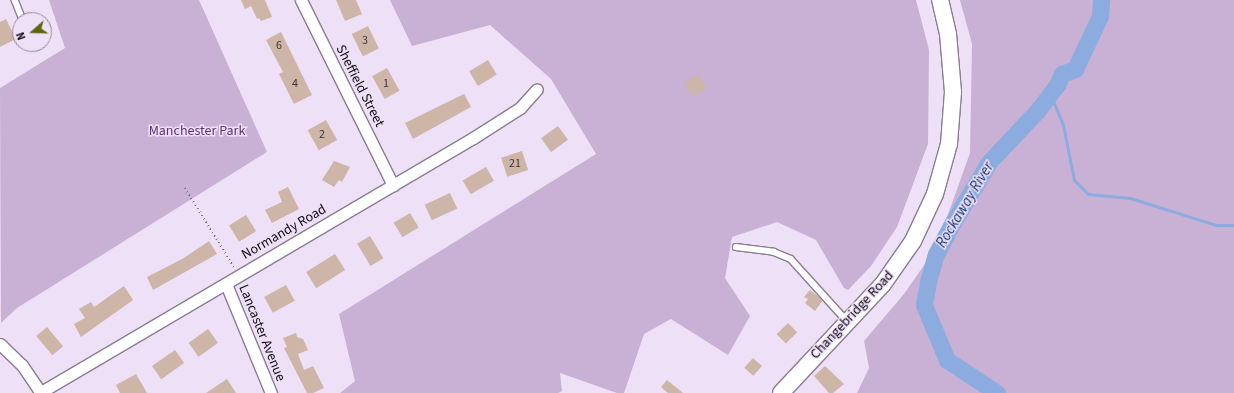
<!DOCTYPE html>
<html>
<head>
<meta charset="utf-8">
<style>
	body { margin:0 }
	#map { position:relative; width:1234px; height:393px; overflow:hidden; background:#eee0f6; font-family:"Source Sans 3",sans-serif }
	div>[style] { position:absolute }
	.green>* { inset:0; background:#c9b1d5 }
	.stream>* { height:3px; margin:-1.5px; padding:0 1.5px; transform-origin:1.5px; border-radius:1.5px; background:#8cace0 }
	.river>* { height:17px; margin:-8.5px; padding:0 8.5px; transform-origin:8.5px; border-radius:8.5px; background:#8cace0 }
	.building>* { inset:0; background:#cdb5a7; transform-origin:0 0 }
	.path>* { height:1.5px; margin-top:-0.75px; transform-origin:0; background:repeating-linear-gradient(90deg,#7c7382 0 1px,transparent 0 4px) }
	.roads { filter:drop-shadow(1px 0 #8a7d91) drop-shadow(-1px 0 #8a7d91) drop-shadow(0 1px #8a7d91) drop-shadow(0 -1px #8a7d91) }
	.lane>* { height:5.5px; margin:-2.75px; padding:0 2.75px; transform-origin:2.75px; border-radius:2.75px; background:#fff }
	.street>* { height:11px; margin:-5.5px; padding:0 5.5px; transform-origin:5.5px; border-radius:5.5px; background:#fff }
	.secondary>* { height:16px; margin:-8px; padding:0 8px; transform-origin:8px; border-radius:8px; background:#fff }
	span { translate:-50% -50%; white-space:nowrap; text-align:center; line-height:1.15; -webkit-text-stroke:3px #eee0f6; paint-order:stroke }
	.number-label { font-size:12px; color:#3e3637 }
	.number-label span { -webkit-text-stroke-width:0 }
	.street-label { font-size:14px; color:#0f0b12 }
	.park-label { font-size:14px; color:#5f3374 }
	.water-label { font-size:15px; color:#092f6c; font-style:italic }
	.north { position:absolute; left:12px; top:12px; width:40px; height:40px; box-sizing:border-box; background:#eee0f6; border:1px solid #958b9b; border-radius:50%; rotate:250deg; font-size:11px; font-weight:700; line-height:16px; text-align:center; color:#0f0b12 }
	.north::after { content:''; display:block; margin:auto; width:14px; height:18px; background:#5a660a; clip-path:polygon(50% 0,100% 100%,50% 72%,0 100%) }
</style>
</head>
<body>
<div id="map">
	<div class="green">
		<i style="clip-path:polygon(49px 0,199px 0,267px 152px,17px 308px,1px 323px,0 88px,65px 48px)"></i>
		<i style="clip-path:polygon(390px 0,916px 0,929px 50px,928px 144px,897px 227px,871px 266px,848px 290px,844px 288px,816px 240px,777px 222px,732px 237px,725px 278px,750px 316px,728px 355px,671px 319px,644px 334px,624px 393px,617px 393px,560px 373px,562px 391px,558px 393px,340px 393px,355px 381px,339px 314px,596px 154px,551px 79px,490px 25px,412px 46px)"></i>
		<i style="clip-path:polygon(960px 0,1234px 0,1234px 393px,857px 393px,869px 368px,864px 341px,904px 294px,936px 248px,970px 153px,972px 44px)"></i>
	</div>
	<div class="stream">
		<i style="left:1050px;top:94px;width:34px;rotate:67deg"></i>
		<i style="left:1063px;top:125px;width:56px;rotate:78.7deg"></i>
		<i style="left:1074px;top:180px;width:20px;rotate:45deg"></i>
		<i style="left:1088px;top:194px;width:42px;rotate:5.4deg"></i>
		<i style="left:1130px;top:198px;width:90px;rotate:17.4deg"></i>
		<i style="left:1216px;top:225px;width:18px"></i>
	</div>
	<div class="river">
		<i style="left:997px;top:393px;width:60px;rotate:-146.6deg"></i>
		<i style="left:947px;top:360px;width:60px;rotate:-112.7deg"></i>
		<i style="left:924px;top:305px;width:27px;rotate:-80deg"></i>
		<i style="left:929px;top:278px;width:25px;rotate:-74deg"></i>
		<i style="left:936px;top:254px;width:36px;rotate:-62deg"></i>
		<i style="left:953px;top:222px;width:70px;rotate:-59deg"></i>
		<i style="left:989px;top:162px;width:71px;rotate:-46.7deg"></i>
		<i style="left:1038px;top:110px;width:31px;rotate:-53deg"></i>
		<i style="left:1057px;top:85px;width:12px;rotate:-66deg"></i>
		<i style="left:1062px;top:74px;width:14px;rotate:-21deg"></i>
		<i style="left:1075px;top:69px;width:59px;rotate:-64.7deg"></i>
		<i style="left:1100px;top:16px;width:16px;rotate:-86deg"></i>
	</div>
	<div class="building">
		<i style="clip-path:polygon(241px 0,265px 0,272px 17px,261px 21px,259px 18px,257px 19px,251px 6px,245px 9px)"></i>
		<i style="clip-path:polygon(336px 0,356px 0,362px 14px,345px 21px)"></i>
		<i style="clip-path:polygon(6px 19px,16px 39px,0 47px,0 22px)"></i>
		<i style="left:368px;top:26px;width:25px;height:18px;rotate:64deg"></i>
		<i style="clip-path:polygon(281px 32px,312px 95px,294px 104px,279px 74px,283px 72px,266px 40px)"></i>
		<i style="left:488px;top:60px;width:17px;height:22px;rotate:59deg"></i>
		<i style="left:387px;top:68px;width:26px;height:17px;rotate:61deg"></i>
		<i style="left:698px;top:74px;width:17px;height:16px;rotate:59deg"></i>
		<i style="clip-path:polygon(464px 94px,471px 107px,413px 139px,405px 123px)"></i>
		<i style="left:326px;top:120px;width:23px;height:21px;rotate:61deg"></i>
		<i style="left:558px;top:126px;width:17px;height:21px;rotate:54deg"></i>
		<i style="left:522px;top:151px;width:20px;height:22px;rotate:72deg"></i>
		<i style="clip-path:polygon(334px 161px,350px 167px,342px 182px,339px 180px,334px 187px,322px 180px)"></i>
		<i style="left:486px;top:167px;width:16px;height:27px;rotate:60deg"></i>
		<i style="clip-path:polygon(288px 187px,299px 209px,272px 223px,265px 210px,282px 202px,278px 192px)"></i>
		<i style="left:450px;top:193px;width:17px;height:28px;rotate:65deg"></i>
		<i style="left:410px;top:213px;width:17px;height:19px;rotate:59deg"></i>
		<i style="left:246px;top:215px;width:19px;height:20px;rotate:58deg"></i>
		<i style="left:370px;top:236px;width:26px;height:15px;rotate:59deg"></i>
		<i style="clip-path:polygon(209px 241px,217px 254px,153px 290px,147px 277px,184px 258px)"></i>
		<i style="left:335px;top:254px;width:19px;height:34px;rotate:58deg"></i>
		<i style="left:286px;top:285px;width:18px;height:25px;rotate:61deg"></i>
		<i style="clip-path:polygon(124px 286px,133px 300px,81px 337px,74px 324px,85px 318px,79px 309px,91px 302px,94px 307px)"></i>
		<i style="clip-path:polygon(810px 290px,823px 300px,815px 311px,805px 303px,808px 299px,804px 297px)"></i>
		<i style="left:788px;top:323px;width:13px;height:16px;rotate:45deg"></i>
		<i style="left:47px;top:327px;width:25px;height:14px;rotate:50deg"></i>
		<i style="left:208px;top:329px;width:17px;height:24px;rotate:54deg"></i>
		<i style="clip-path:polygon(296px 333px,297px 337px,303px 339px,308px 350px,298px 354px,304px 370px,313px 366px,324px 388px,313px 393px,307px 393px,284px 348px,287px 347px,283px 338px)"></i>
		<i style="left:175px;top:350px;width:16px;height:28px;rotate:55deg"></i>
		<i style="left:753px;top:358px;width:12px;height:13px;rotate:42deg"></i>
		<i style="clip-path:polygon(825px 366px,844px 384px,833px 393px,829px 393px,814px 376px)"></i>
		<i style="clip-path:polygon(136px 374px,147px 393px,120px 393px,116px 385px)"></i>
		<i style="clip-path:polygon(227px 379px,236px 393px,206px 393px)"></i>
		<i style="clip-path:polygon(667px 380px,683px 393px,668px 393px,661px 387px)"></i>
	</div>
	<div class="path">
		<i style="left:185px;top:188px;width:93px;rotate:58.2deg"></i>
	</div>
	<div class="roads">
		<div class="lane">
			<i style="left:15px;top:0;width:22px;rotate:68deg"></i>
			<i style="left:736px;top:247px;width:38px;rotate:7deg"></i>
			<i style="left:774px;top:252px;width:18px;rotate:22deg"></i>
			<i style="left:791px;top:259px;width:84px;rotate:47.9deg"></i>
		</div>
		<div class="street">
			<i style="left:301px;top:0;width:207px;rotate:63.6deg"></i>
			<i style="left:226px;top:284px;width:118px;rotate:67.6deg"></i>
			<i style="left:0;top:344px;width:30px;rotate:44deg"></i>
			<i style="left:22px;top:365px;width:34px;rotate:56deg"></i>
			<i style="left:41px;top:392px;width:501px;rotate:-30.45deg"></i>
			<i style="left:473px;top:138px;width:56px;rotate:-32.6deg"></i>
			<i style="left:520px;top:108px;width:25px;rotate:-48deg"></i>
		</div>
		<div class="secondary">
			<i style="left:781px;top:393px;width:149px;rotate:-46.9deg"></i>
			<i style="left:883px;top:284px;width:52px;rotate:-55.1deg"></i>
			<i style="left:913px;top:241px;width:52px;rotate:-64.9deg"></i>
			<i style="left:935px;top:194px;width:52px;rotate:-74.4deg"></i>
			<i style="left:949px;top:144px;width:52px;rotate:-85.6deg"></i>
			<i style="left:953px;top:92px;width:58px;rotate:-94.9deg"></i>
			<i style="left:948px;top:34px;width:35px;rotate:-103deg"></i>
		</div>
	</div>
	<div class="number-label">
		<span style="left:365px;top:41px">3</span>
		<span style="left:279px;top:46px">6</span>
		<span style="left:295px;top:84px">4</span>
		<span style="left:386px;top:84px">1</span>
		<span style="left:322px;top:135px">2</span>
		<span style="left:515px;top:164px">21</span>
	</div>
	<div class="street-label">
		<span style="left:360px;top:86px;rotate:63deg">Sheffield Street</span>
		<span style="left:284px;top:232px;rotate:-30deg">Normandy Road</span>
		<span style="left:852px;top:315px;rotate:-47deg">Changebridge Road</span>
		<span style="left:262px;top:333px;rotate:68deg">Lancaster Avenue</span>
	</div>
	<div class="park-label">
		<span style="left:197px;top:131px">Manchester Park</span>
	</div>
	<div class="water-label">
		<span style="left:965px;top:205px;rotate:-59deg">Rockaway River</span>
	</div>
	<div class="north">N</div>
</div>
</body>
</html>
